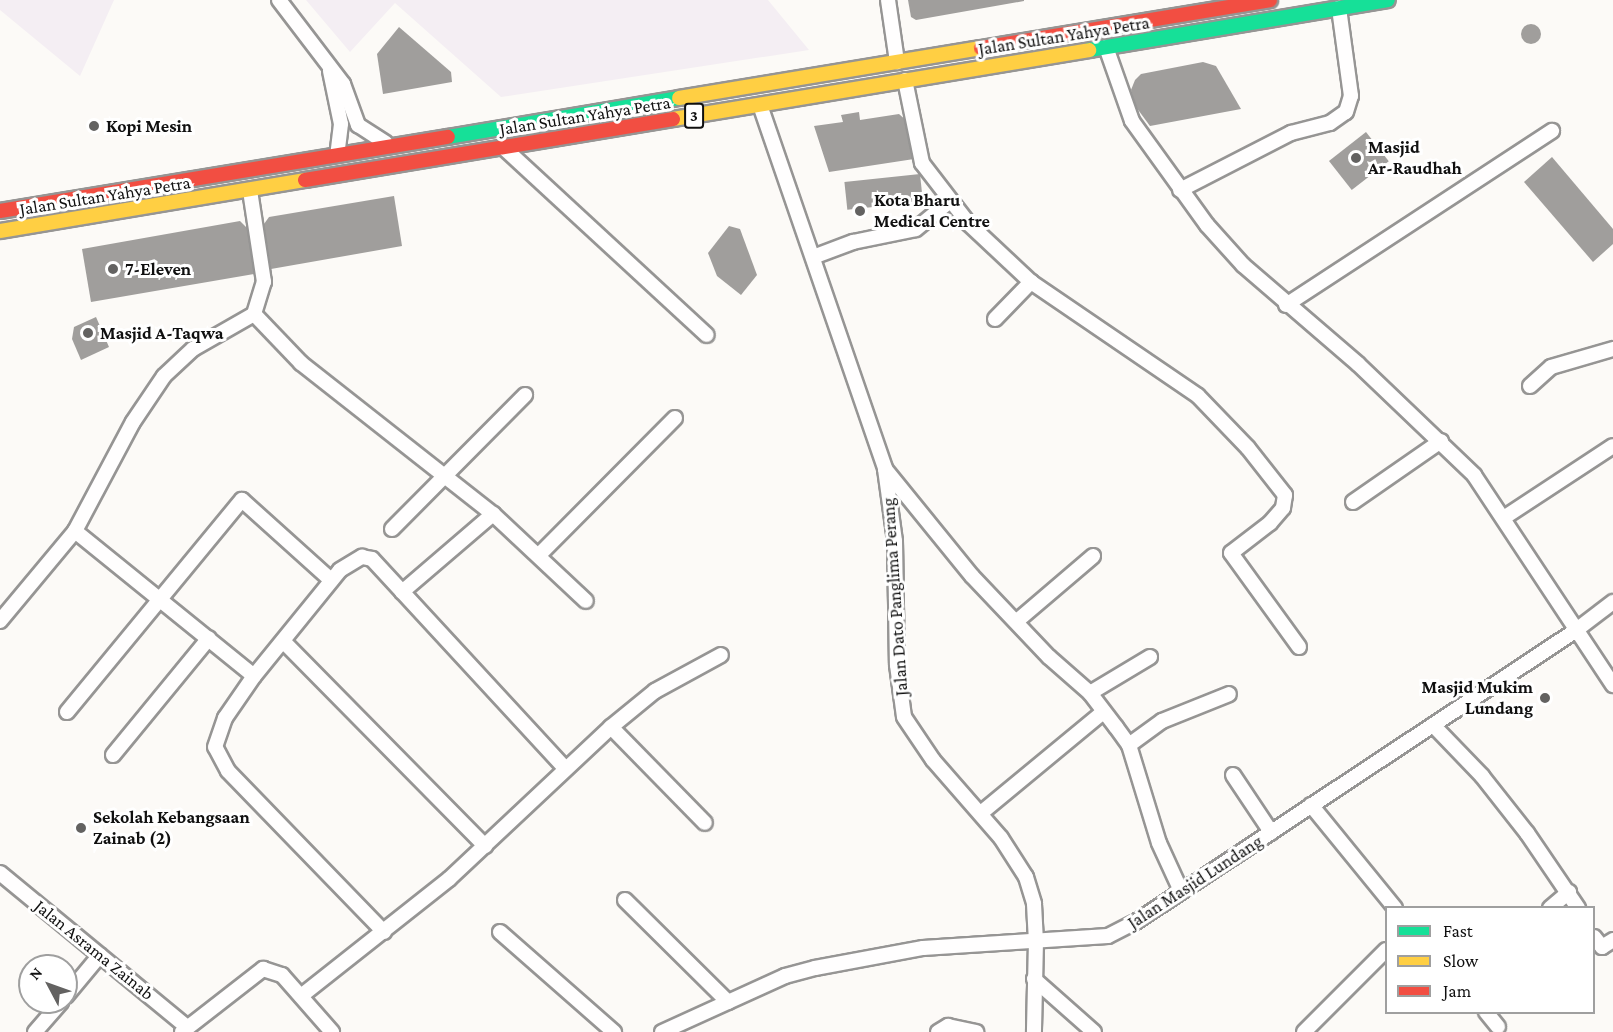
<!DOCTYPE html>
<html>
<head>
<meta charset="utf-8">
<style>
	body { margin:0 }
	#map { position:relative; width:1613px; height:1032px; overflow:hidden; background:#fcfaf7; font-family:"Crimson Pro",serif }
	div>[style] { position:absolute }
	.industrial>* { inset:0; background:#f4eef3 }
	.building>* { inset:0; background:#a09e9c; transform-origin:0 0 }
	.round { border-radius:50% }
	.roads { filter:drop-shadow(2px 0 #969594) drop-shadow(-2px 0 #969594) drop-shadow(0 2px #969594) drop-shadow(0 -2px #969594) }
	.street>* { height:14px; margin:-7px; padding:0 7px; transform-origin:7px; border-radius:7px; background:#fffefe }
	.fast>* { height:14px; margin:-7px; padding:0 7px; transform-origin:7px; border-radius:7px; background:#16e098 }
	.slow>* { height:14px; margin:-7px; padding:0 7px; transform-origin:7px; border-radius:7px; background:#ffcf43 }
	.jam>* { height:14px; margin:-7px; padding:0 7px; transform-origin:7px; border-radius:7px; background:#f24e42 }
	.dots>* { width:16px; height:16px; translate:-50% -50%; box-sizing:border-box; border:3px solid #fff; border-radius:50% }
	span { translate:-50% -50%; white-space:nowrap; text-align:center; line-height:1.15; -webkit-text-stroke:6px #fff; paint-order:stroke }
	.shield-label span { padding:2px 4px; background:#fff; border:2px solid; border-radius:4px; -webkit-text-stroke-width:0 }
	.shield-label { font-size:16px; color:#101010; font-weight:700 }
	.street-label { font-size:18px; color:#101010 }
	.poi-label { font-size:18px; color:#101010; font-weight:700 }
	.left { translate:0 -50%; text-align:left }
	.right { translate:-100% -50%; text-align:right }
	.legend { position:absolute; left:1385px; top:906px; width:210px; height:108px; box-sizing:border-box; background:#fff; border:2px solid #9f9f9f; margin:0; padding:8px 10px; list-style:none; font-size:18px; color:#101010 }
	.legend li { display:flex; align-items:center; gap:12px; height:30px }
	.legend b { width:30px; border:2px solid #9f9f9f }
	.north { position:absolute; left:18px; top:954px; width:60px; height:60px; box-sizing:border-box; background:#fff; border:2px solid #9f9f9f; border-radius:50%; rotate:311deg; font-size:16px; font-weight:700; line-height:24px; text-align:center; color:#101010 }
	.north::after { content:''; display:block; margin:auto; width:21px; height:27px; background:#636261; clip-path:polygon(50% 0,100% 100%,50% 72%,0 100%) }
</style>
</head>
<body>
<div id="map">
	<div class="industrial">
		<i style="clip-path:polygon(0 0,114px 0,80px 76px,0 10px)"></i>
		<i style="clip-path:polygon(306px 0,768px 0,809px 50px,501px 97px,395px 3px,350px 52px)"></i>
	</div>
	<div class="building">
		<i style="clip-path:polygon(908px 0,1024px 0,1024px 1px,916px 20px,911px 17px)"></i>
		<i class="round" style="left:1521px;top:24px;width:20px;height:20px"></i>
		<i style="clip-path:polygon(399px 27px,451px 72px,452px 82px,383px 94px,377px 54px)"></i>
		<i style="clip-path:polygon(1203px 62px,1216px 66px,1241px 109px,1150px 126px,1136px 107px,1131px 90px,1135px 80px,1141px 74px)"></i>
		<i style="clip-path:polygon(859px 112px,860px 120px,899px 114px,908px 122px,914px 159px,829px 172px,814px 126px,843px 122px,841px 115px)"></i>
		<i style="left:1366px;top:132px;width:37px;height:47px;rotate:52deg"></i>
		<i style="clip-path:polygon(1552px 157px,1613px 229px,1613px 244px,1593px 262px,1524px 182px)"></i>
		<i style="left:920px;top:174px;width:28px;height:76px;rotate:84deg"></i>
		<i style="clip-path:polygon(394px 196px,402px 246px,271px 269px,264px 224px,269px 217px)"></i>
		<i style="clip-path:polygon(240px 221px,247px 228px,254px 274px,91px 302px,82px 249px)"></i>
		<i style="clip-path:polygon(729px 226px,740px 229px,757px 275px,741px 295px,717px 276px,708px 253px)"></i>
		<i style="clip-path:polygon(96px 317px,109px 347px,81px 360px,72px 339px,74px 327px)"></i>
	</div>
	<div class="roads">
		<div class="street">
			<i style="left:279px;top:0;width:106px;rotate:52.7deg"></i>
			<i style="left:343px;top:84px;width:44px;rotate:69.9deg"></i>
			<i style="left:358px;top:125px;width:33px;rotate:33deg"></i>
			<i style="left:888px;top:0;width:63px;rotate:81.7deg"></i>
			<i style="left:1106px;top:47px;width:78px;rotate:70.6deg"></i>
			<i style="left:1132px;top:121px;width:128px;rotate:54.2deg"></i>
			<i style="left:1207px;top:225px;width:54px;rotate:48deg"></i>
			<i style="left:1243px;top:265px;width:152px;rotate:40.7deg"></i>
			<i style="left:1358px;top:364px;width:161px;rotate:43.7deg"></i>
			<i style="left:1474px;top:475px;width:252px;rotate:56.5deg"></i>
			<i style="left:330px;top:71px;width:54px;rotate:78.3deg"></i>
			<i style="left:341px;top:124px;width:31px;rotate:97deg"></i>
			<i style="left:905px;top:80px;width:85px;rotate:78.4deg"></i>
			<i style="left:922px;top:163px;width:77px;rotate:52.4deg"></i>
			<i style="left:969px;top:224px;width:85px;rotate:43.1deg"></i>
			<i style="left:1031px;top:282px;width:202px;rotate:34.3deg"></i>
			<i style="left:1198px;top:396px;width:72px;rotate:46.1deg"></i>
			<i style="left:1248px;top:448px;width:60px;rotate:51.8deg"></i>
			<i style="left:1285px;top:495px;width:13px;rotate:99deg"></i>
			<i style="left:1283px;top:508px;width:20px;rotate:131deg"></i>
			<i style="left:1270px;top:523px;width:49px;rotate:142.4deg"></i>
			<i style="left:1231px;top:553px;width:116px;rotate:54.1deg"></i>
			<i style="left:760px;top:105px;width:385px;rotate:71deg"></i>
			<i style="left:885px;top:469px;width:73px;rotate:82.1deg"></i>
			<i style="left:895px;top:541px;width:124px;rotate:89.1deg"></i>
			<i style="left:897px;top:665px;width:52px;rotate:82.3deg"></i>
			<i style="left:904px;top:717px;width:52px;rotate:56deg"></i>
			<i style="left:933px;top:760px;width:103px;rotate:48.9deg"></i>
			<i style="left:1001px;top:838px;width:46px;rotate:57.3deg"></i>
			<i style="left:1026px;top:877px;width:28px;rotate:73deg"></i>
			<i style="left:1034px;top:904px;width:37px;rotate:87deg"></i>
			<i style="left:1036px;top:941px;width:91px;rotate:91.3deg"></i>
			<i style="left:503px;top:147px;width:277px;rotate:42.7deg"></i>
			<i style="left:1180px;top:190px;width:125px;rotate:-27.2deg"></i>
			<i style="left:1291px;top:133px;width:40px;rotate:-14.4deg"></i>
			<i style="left:1330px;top:123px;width:19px;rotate:-35deg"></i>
			<i style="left:1346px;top:112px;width:17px;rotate:-73deg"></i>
			<i style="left:1351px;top:96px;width:89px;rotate:-97.8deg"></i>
			<i style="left:813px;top:257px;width:43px;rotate:-20.6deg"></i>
			<i style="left:853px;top:242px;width:64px;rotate:-11.7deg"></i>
			<i style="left:916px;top:229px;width:44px;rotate:-39.5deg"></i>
			<i style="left:1286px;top:305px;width:318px;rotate:-33.2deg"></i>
			<i style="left:254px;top:314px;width:68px;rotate:46.2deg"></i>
			<i style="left:301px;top:363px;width:244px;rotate:38.2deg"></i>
			<i style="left:493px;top:514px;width:127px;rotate:43.1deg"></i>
			<i style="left:995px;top:319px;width:52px;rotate:-45.8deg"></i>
			<i style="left:1530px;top:386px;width:28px;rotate:-42deg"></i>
			<i style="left:1551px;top:367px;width:65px;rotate:-16.2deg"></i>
			<i style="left:885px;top:469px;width:138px;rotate:50.9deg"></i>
			<i style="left:972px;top:576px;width:112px;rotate:46.5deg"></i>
			<i style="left:1049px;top:657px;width:55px;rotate:41.3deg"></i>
			<i style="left:1090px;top:693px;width:43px;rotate:52.6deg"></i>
			<i style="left:1116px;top:727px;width:22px;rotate:54deg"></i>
			<i style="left:1129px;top:745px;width:102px;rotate:73deg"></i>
			<i style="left:1159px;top:843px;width:53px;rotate:65.4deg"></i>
			<i style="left:1353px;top:502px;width:107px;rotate:-34.7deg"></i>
			<i style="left:1505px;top:517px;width:129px;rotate:-33.3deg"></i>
			<i style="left:392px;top:529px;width:189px;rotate:-45.2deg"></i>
			<i style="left:75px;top:531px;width:230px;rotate:39deg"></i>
			<i style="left:539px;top:555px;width:193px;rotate:-45.2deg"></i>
			<i style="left:402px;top:592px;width:120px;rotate:-40.6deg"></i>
			<i style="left:0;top:621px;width:117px;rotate:-50.2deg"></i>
			<i style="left:75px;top:531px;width:123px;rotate:-62deg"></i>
			<i style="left:133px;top:422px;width:55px;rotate:-56deg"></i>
			<i style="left:164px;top:376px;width:40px;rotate:-43deg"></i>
			<i style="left:193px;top:349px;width:70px;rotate:-29.8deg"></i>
			<i style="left:254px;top:314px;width:34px;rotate:-73deg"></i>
			<i style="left:264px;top:282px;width:93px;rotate:-98.7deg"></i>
			<i style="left:1017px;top:621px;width:100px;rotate:-40.5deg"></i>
			<i style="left:283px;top:641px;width:288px;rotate:45.4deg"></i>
			<i style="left:1090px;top:693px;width:70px;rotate:-31deg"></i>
			<i style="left:67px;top:712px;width:275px;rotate:-50.5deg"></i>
			<i style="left:242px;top:500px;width:120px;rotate:42deg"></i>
			<i style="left:1433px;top:725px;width:71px;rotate:46.1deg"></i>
			<i style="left:1482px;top:776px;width:73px;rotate:51.7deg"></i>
			<i style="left:1527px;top:833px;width:91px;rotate:55.8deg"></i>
			<i style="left:611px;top:727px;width:134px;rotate:45.6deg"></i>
			<i style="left:1129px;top:745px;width:41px;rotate:-36deg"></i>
			<i style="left:1162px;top:721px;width:72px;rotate:-21.9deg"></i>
			<i style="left:113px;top:755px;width:151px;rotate:-50.6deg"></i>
			<i style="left:1233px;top:775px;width:69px;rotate:56.3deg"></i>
			<i style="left:1311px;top:805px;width:133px;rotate:50.8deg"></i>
			<i style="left:981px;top:813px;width:158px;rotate:-39.6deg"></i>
			<i style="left:0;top:873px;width:242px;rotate:39.5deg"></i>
			<i style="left:625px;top:900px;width:145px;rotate:44.7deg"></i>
			<i style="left:1550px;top:908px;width:25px;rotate:-40deg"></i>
			<i style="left:384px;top:932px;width:224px;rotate:-134.1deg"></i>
			<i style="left:228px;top:771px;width:27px;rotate:-118deg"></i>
			<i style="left:215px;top:747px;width:31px;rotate:-71deg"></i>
			<i style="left:225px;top:718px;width:51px;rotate:-55.4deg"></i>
			<i style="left:254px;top:676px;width:136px;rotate:-50.9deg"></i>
			<i style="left:340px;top:570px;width:26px;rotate:-31deg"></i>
			<i style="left:362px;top:557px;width:10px;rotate:11deg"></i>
			<i style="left:372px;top:559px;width:284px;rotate:47.3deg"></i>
			<i style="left:500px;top:932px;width:152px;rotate:41.3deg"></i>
			<i style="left:1594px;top:937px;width:13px;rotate:51deg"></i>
			<i style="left:1602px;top:947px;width:13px;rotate:-32deg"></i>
			<i style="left:1034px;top:979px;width:80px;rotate:41.5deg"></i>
			<i style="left:66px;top:996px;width:53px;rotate:-50.3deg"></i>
			<i style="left:301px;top:996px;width:189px;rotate:-38.3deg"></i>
			<i style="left:449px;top:879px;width:222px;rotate:-43.2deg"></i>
			<i style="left:611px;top:727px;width:57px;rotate:-39.3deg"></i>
			<i style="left:655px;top:691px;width:75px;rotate:-28.6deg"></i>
			<i style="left:1486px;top:1012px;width:19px;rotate:51deg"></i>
			<i style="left:35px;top:1032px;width:40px;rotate:-49deg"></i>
			<i style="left:182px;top:1032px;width:103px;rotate:-37.9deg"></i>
			<i style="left:263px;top:969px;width:20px;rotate:18deg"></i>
			<i style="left:282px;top:975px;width:76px;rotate:48.7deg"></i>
			<i style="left:662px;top:1032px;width:135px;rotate:-24.5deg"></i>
			<i style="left:785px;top:976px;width:31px;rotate:-15deg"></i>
			<i style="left:815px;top:968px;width:110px;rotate:-10.5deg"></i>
			<i style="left:923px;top:948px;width:185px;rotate:-3.7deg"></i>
			<i style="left:1108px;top:936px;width:29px;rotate:-27deg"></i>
			<i style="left:1134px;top:923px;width:529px;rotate:-33.51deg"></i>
			<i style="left:1575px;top:631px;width:48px;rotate:-37.3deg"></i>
			<i style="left:938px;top:1032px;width:12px;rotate:-31deg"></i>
			<i style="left:948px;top:1026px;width:29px;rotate:12deg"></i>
			<i style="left:1304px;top:1032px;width:116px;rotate:-45deg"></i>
		</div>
		<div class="fast">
			<i style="left:1089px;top:50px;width:303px;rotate:-9.5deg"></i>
			<i style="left:448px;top:137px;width:234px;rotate:-9.6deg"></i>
		</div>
		<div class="slow">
			<i style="left:679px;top:98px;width:306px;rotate:-9.4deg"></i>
			<i style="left:673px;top:119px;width:422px;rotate:-9.4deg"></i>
			<i style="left:0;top:231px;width:309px;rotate:-9.5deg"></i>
		</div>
		<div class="jam">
			<i style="left:981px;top:48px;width:293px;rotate:-9.4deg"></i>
			<i style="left:305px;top:180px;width:373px;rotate:-9.4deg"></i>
			<i style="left:0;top:211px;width:454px;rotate:-9.4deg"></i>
		</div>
	</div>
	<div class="dots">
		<i style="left:94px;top:126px;background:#636261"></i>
		<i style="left:1356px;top:158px;background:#636261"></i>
		<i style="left:860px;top:211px;background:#636261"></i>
		<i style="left:113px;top:269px;background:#636261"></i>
		<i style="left:88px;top:333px;background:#636261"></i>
		<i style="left:1545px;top:698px;background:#636261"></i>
		<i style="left:81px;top:828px;background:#636261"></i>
	</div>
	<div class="shield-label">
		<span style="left:694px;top:116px">3</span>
	</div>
	<div class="street-label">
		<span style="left:1064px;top:36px;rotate:-9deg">Jalan Sultan Yahya Petra</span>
		<span style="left:585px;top:116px;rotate:-9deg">Jalan Sultan Yahya Petra</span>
		<span style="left:105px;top:196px;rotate:-9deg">Jalan Sultan Yahya Petra</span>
		<span style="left:895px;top:597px;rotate:-94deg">Jalan Dato Panglima Perang</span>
		<span style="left:1195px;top:882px;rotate:-33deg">Jalan Masjid Lundang</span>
		<span style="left:94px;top:950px;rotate:39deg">Jalan Asrama Zainab</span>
	</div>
	<div class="poi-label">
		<span class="left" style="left:106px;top:126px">Kopi Mesin</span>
		<span class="left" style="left:1368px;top:158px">Masjid<br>Ar-Raudhah</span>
		<span class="left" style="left:874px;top:211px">Kota Bharu<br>Medical Centre</span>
		<span class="left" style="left:125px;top:269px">7-Eleven</span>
		<span class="left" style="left:100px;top:333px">Masjid A-Taqwa</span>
		<span class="right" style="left:1533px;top:698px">Masjid Mukim<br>Lundang</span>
		<span class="left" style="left:93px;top:828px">Sekolah Kebangsaan<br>Zainab (2)</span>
	</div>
	<ul class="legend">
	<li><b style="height:8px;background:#16e098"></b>Fast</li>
	<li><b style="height:8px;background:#ffcf43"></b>Slow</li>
	<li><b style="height:8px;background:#f24e42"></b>Jam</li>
	</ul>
	<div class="north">N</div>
</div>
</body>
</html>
